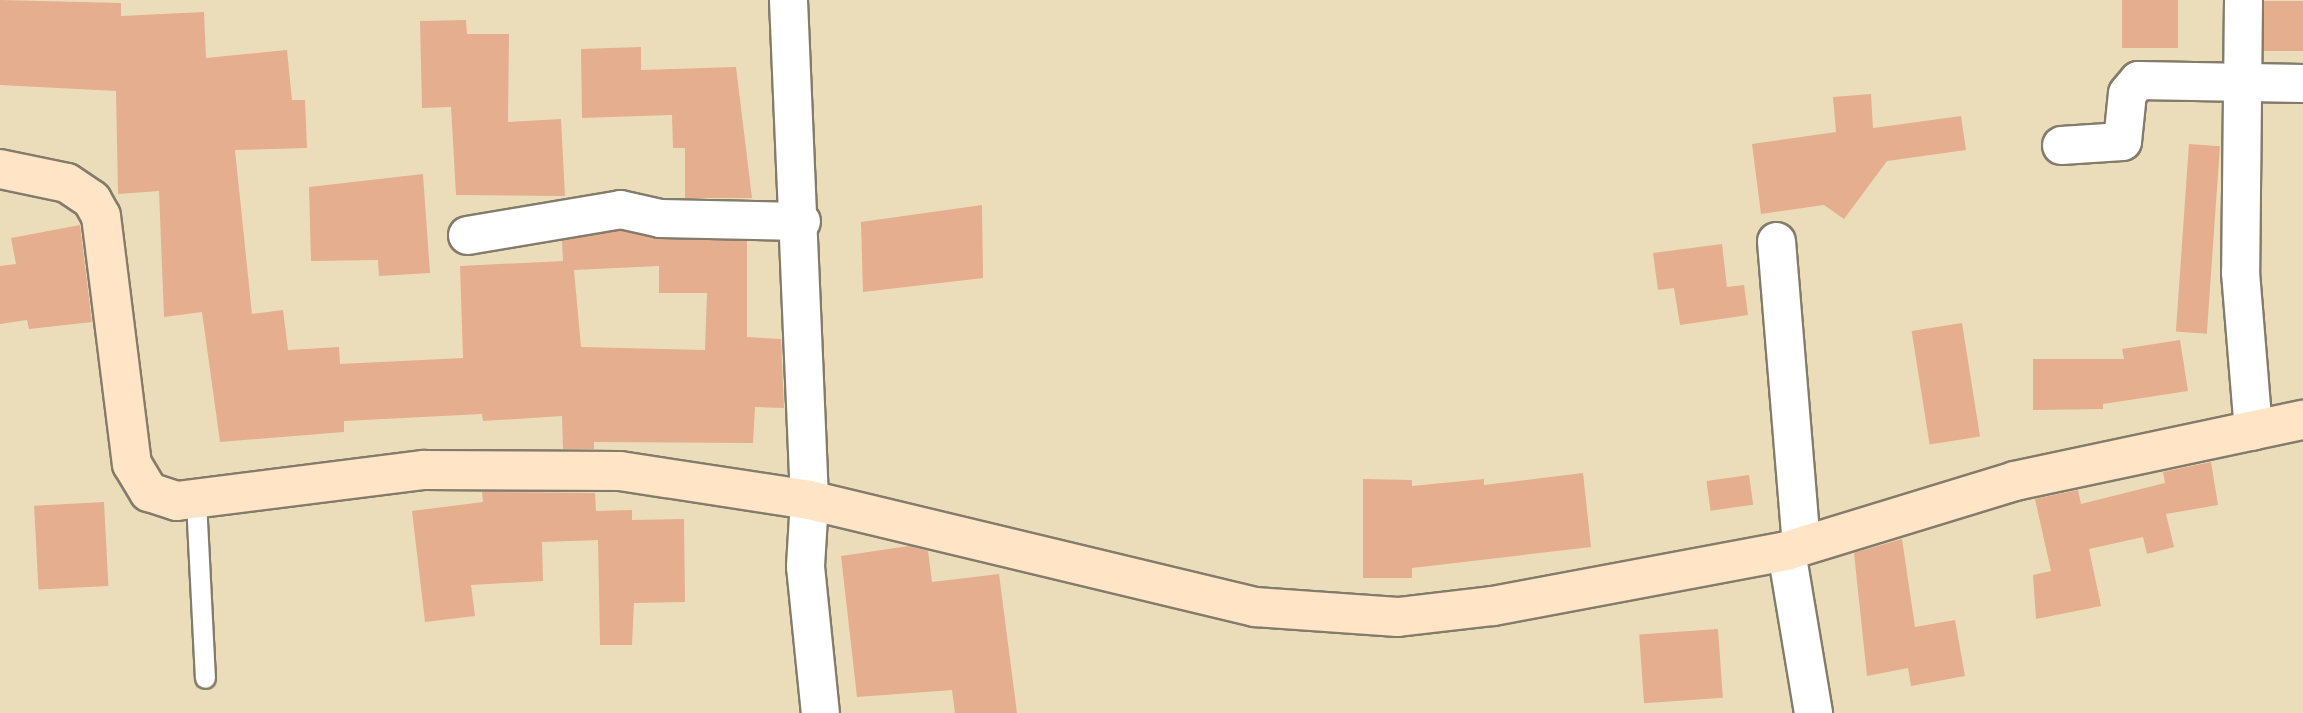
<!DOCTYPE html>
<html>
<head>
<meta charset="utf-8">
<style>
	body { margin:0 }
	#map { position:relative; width:2303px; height:713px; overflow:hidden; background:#ecddba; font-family:"Shantell Sans",sans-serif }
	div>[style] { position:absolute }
	.building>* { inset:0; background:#e4ae8f; transform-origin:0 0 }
	.roads { filter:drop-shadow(2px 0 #847c6b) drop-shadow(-2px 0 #847c6b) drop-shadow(0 2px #847c6b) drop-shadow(0 -2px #847c6b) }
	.lane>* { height:19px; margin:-9.5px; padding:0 9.5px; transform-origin:9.5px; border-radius:9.5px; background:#fff }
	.street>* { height:37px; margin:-18.5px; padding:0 18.5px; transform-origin:18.5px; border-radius:18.5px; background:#fff }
	.secondary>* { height:38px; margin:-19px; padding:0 19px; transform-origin:19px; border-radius:19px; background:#ffe4c6 }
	span { translate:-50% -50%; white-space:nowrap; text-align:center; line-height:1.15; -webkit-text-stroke:5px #fdfcf7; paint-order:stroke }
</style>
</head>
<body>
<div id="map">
	<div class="building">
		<i style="clip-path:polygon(evenodd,0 0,121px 3px,121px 16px,204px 12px,206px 58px,287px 50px,292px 100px,305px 100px,307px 148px,235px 150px,252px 314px,283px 310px,288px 350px,339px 347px,340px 364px,463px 358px,460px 266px,563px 261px,562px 240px,619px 230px,659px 239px,747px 241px,747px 337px,781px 339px,784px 408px,755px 407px,753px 443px,594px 442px,594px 449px,563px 449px,562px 416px,483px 421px,482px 414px,344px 421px,344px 432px,220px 442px,202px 312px,164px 317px,159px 191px,118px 194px,116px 91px,0 85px,0 0,659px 266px,659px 293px,707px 293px,705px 350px,581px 347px,574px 270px,659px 266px)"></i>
		<i style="left:2122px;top:0;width:56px;height:48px"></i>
		<i style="left:2303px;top:1px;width:50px;height:39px;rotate:90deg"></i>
		<i style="clip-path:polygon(466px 20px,467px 34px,509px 34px,508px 122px,561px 119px,565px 196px,456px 195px,451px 107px,422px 108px,420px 21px)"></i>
		<i style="clip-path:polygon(641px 47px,641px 70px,736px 67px,752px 198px,685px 198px,685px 148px,673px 148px,672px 115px,582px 118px,581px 49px)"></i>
		<i style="clip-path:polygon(1871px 94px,1873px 128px,1961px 116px,1966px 150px,1887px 161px,1844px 219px,1824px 205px,1761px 214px,1752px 144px,1836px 132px,1833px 97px)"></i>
		<i style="left:2189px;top:144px;width:31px;height:188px;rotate:4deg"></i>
		<i style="clip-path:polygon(423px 174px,430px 273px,379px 276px,378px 260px,311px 261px,309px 187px)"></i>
		<i style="clip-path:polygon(982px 205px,983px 278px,863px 292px,861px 222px)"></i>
		<i style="clip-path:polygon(80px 225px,92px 322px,29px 329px,27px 320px,0 324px,0 266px,16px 264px,11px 238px)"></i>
		<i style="clip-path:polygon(1722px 244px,1727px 287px,1744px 285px,1748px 315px,1680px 325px,1674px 288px,1658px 290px,1653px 253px)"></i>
		<i style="left:1962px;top:323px;width:115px;height:51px;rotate:81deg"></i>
		<i style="clip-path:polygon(2180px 340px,2188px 391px,2103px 404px,2103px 409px,2033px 410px,2033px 359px,2124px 359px,2122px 349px)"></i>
		<i style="clip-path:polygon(2211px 462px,2218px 505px,2166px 514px,2174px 547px,2147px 554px,2143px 537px,2089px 549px,2101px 606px,2036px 619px,2033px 575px,2051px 571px,2035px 499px,2078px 490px,2081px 504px,2165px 483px,2163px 472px)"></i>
		<i style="clip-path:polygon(1583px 473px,1591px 547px,1412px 568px,1412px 578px,1363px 578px,1363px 479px,1412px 480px,1412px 486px,1484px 479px,1484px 485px)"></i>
		<i style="left:1749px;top:475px;width:30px;height:43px;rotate:82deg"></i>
		<i style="clip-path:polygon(482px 492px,595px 493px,596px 511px,632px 510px,632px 520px,684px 519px,685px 602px,634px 603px,632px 645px,600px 645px,598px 540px,542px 542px,543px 581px,471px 585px,475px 616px,425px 622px,412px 511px,483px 502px)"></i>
		<i style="left:104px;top:502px;width:84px;height:70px;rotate:87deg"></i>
		<i style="clip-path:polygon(1902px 539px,1915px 627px,1955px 620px,1965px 676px,1911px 686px,1908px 668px,1867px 676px,1854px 553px)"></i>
		<i style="clip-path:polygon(909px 546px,928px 551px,932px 582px,999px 574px,1017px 713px,955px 713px,952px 690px,857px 697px,841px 556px)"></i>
		<i style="left:1718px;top:629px;width:69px;height:79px;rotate:86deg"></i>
	</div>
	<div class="roads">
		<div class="lane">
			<i style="left:196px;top:501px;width:177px;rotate:87.1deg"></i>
		</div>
		<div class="street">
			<i style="left:788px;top:0;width:500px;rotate:87.59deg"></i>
			<i style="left:809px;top:500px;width:66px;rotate:93.5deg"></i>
			<i style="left:805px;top:566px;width:148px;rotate:84.2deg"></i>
			<i style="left:2243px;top:0;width:272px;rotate:90.6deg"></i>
			<i style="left:2240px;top:272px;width:159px;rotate:85.3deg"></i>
			<i style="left:2061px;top:145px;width:61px;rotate:-3.8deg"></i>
			<i style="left:2122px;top:141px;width:48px;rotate:-84.1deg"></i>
			<i style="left:2127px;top:93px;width:17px;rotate:-50deg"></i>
			<i style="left:2138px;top:80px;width:165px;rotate:1deg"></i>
			<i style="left:467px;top:235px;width:155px;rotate:-9.6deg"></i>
			<i style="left:620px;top:209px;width:41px;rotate:12.7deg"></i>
			<i style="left:660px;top:218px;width:141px;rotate:1.2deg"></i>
			<i style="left:1776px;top:241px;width:306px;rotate:85.3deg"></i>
			<i style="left:1786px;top:551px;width:164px;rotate:80.5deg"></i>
		</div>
		<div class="secondary">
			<i style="left:0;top:169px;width:68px;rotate:11.8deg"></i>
			<i style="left:67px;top:183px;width:30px;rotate:34deg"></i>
			<i style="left:92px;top:200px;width:18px;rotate:61deg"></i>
			<i style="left:101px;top:216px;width:250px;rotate:82.9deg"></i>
			<i style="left:132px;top:464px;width:33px;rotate:59deg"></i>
			<i style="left:149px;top:492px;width:29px;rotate:18deg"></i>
			<i style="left:177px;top:501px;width:249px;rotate:-7.2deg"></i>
			<i style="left:424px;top:470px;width:196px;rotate:0.3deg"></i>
			<i style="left:620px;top:471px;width:191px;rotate:8.7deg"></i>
			<i style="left:809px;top:500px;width:459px;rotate:13.5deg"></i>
			<i style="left:1255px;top:607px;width:143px;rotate:4deg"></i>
			<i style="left:1398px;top:617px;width:96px;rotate:-6.6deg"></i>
			<i style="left:1493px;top:606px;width:298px;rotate:-10.6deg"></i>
			<i style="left:1786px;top:551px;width:239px;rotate:-17deg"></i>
			<i style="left:2015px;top:481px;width:294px;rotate:-12deg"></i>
		</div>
	</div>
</div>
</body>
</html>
